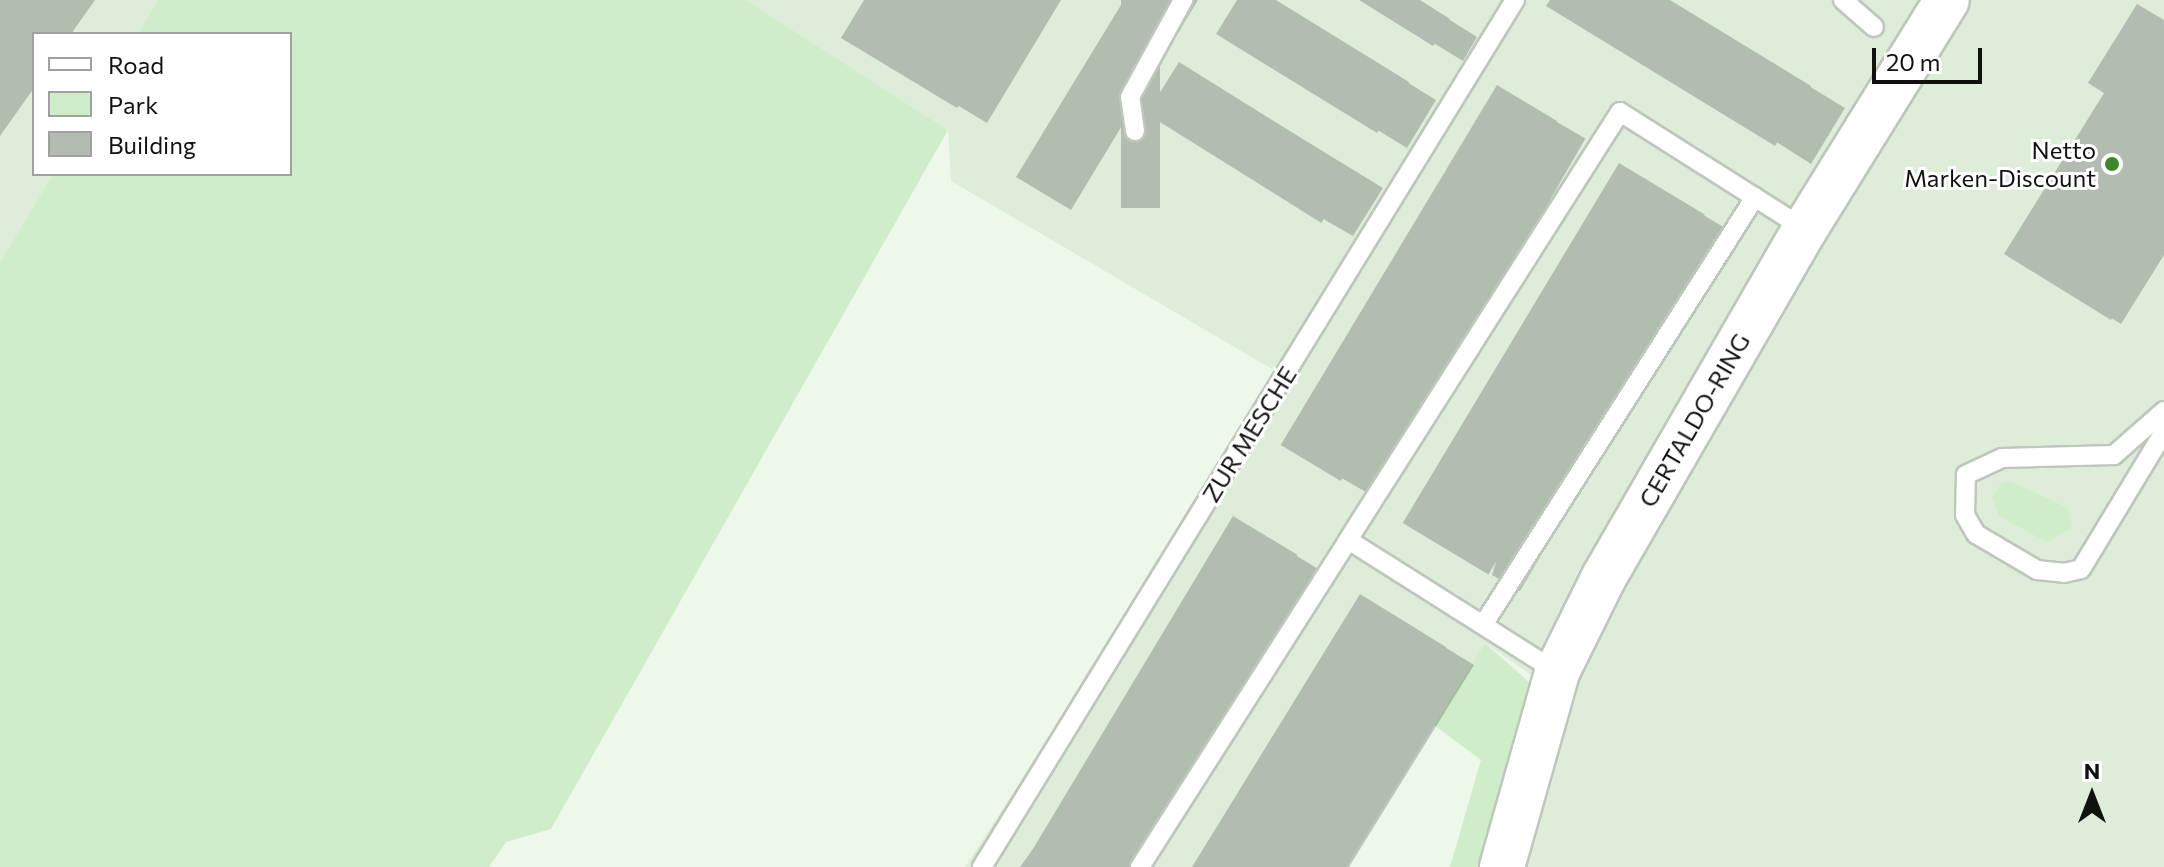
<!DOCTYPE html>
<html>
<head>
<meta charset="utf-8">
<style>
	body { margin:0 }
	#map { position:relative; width:2164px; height:867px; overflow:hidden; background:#edf8eb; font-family:Commissioner,sans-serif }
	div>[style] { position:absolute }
	.built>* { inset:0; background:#deedda }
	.green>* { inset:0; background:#cfedc8 }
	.shadow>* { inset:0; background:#0003; transform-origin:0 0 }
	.building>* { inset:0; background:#b3bcb1; transform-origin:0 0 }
	.roads { filter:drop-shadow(2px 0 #bdc7bb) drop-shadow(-2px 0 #bdc7bb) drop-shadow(0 2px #bdc7bb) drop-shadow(0 -2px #bdc7bb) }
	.service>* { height:18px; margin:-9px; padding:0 9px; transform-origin:9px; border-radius:9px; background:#fff }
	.secondary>* { height:44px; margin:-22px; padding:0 22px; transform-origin:22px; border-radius:22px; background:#fff }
	.dots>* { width:22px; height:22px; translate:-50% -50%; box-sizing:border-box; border:4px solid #fff; border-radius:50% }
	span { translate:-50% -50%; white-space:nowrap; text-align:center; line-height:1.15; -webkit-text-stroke:6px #fff; paint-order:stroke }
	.poi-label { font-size:24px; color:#0f120e }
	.right { translate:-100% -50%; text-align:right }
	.street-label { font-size:24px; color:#0f120e }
	.legend { position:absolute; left:32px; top:32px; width:260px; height:144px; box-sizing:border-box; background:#fff; border:2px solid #9fa09f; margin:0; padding:10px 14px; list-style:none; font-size:24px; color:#0f120e }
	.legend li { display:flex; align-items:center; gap:16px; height:40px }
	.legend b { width:40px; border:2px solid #9fa09f }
	.north { position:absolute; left:2052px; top:755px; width:80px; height:80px; -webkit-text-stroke:6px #fff; paint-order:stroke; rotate:0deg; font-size:22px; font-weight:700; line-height:32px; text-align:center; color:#0f120e }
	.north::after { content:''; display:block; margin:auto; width:28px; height:36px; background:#0f120e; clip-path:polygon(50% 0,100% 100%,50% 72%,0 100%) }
	.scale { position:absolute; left:1872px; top:48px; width:110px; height:36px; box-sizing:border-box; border:4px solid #0f120e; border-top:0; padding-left:10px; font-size:24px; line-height:28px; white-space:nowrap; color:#0f120e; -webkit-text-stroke:6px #fff; paint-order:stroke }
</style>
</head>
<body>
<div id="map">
	<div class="built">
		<i style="clip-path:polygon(0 0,158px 0,138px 34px,34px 34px,34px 174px,53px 174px,0 262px)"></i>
		<i style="clip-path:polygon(746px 0,2164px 0,2164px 867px,1502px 867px,1551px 689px,1485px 643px,1346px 867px,965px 867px,1284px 376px,951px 181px,948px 130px)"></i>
	</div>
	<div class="green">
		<i style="clip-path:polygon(158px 0,746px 0,948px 130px,551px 829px,506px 842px,489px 867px,0 867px,0 262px,53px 174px,290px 174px,290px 34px,138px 34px)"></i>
		<i style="clip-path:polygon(2011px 481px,2068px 508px,2072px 528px,2047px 542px,1999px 516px,1992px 497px,2002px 482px)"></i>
		<i style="clip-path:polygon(1485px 643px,1540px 692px,1491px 867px,1450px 867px,1481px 760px,1434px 725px)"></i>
	</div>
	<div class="shadow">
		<i style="clip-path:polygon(0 0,95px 0,71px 34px,34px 34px,34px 88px,0 136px)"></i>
		<i style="clip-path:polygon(866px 0,1061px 0,987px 123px,844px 37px)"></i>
		<i style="clip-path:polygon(1124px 0,1198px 0,1071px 210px,1016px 177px)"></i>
		<i style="clip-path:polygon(1239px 0,1274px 0,1436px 100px,1407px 148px,1219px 33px)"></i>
		<i style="clip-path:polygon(1363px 0,1418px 0,1477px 37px,1463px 61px)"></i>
		<i style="clip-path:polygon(1552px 0,1668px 0,1845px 108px,1811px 164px)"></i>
		<i style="clip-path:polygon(2164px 22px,2164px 255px,2121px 324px,2007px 253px)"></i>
		<i style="clip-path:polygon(1208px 81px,1383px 188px,1353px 236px,1325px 220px)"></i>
		<i style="left:1498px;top:88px;width:101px;height:416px;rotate:30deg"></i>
		<i style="clip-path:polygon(1620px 166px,1732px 232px,1520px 591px,1492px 575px)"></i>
		<i style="clip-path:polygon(1262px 535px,1325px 573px,1145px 867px,1020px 867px)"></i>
		<i style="clip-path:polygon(1389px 613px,1474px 665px,1349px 867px,1194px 867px)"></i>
	</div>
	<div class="building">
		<i style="clip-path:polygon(0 0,45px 0,0 65px)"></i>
		<i style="clip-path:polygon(864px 0,1022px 0,957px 108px,841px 38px)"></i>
		<i style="left:1121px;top:0;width:39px;height:208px"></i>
		<i style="clip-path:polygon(1237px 0,1276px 0,1409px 82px,1377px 133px,1216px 34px)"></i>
		<i style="clip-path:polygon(1359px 0,1420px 0,1450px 19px,1433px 46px)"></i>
		<i style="clip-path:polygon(1550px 0,1670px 0,1811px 86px,1775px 146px,1546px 6px)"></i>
		<i style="clip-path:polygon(2137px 4px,2164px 20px,2164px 234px,2111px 320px,2004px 254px,2104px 93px,2088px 83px)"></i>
		<i style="left:1179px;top:62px;width:206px;height:61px;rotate:32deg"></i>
		<i style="left:1497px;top:85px;width:70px;height:420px;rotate:31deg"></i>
		<i style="left:1619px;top:163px;width:100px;height:420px;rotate:31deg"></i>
		<i style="left:1233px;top:516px;width:75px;height:412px;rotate:31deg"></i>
		<i style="clip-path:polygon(1360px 594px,1446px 647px,1311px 867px,1192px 867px)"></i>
	</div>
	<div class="roads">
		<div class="service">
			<i style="left:1843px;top:0;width:41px;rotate:41.1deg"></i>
			<i style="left:1135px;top:131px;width:34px;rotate:-98deg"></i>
			<i style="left:1130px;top:97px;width:111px;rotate:-61.3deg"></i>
			<i style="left:2164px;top:411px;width:67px;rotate:138.7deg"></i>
			<i style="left:2114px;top:455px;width:112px;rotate:178.5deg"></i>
			<i style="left:2002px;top:458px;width:40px;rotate:155deg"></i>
			<i style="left:1966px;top:475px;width:40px;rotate:91.4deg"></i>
			<i style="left:1965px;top:515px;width:22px;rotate:60deg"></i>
			<i style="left:1976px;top:534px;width:71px;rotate:30.5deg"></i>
			<i style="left:2037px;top:570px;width:27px;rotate:6deg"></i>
			<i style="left:2064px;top:573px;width:17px;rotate:-13deg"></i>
			<i style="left:2081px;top:569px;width:160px;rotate:-58.8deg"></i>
			<i style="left:1483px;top:625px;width:507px;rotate:-57.56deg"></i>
			<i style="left:1557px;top:672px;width:247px;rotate:-147.7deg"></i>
			<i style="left:1348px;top:540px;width:507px;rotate:-57.56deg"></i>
			<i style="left:1620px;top:112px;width:219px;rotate:32.3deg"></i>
			<i style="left:982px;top:867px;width:1018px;rotate:-58.42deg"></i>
			<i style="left:1140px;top:867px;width:388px;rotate:-57.5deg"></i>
		</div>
		<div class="secondary">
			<i style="left:1502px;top:867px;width:203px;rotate:-74.2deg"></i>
			<i style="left:1557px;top:672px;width:106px;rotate:-63.7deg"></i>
			<i style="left:1604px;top:577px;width:402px;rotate:-60deg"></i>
			<i style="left:1805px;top:229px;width:269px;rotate:-58.2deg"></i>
		</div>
	</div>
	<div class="dots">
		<i style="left:2112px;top:164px;background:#3e852b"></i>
	</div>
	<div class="poi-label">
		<span class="right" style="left:2096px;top:164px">Netto<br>Marken-Discount</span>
	</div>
	<div class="street-label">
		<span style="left:1694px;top:420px;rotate:-60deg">CERTALDO-RING</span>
		<span style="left:1249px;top:434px;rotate:-58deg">ZUR MESCHE</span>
	</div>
	<ul class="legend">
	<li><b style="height:10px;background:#fff"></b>Road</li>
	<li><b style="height:22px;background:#cfedc8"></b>Park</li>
	<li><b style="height:22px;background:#b3bcb1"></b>Building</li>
	</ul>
	<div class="north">N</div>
	<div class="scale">20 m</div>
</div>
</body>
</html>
